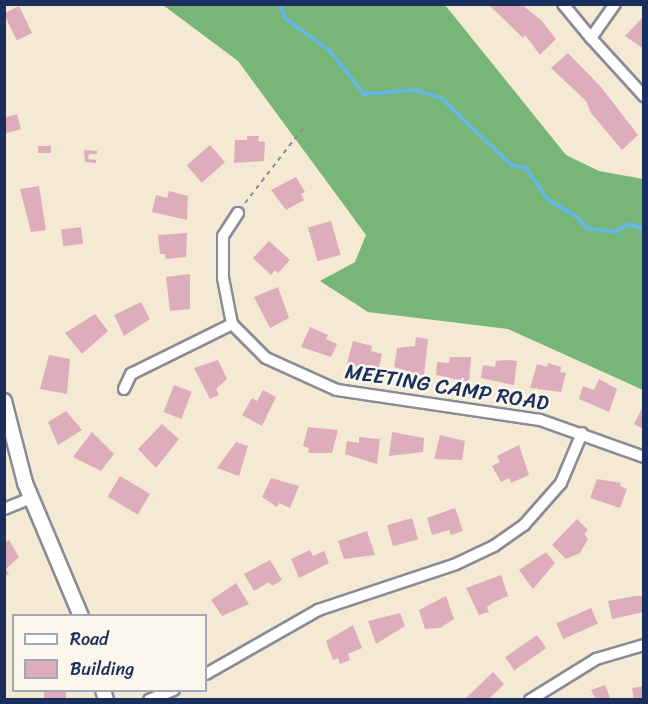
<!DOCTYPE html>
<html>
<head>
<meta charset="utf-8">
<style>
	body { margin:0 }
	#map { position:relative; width:648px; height:704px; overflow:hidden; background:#f4e9d2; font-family:Sriracha,sans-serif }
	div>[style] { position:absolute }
	.forest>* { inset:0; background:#77b676 }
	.stream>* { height:4px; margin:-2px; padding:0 2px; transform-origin:2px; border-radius:2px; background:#66b7e1 }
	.building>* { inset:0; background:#deadbc; transform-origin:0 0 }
	.path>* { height:2px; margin-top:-1px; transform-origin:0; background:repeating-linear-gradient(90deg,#888c98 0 4.5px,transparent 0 9px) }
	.roads { filter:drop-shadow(2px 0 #888c98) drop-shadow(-2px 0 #888c98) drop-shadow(0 2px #888c98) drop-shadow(0 -2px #888c98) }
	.minor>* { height:10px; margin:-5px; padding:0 5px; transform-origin:5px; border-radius:5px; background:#fff }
	.tertiary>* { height:14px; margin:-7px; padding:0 7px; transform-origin:7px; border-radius:7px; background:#fff }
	span { translate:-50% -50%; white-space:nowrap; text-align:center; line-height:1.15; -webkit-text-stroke:5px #fbf7ec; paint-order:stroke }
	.street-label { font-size:21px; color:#1b2f5e }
	.frame { position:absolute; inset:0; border:6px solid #1b2f5e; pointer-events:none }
	.legend { position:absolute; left:12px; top:614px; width:195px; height:78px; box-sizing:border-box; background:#fbf7ec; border:2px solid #a1a7b3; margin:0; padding:8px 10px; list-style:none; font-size:18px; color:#1b2f5e }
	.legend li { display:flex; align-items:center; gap:12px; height:30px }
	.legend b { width:30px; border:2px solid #a1a7b3 }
</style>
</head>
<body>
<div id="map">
	<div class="forest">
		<i style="clip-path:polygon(163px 5px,445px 5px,566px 155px,599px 171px,643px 179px,643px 390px,508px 329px,368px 312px,320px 281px,355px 262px,366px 235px,238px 61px)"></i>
	</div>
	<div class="stream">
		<i style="left:279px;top:4px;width:17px;rotate:65deg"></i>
		<i style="left:286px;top:19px;width:54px;rotate:36deg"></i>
		<i style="left:330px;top:51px;width:55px;rotate:51.7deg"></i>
		<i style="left:364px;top:94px;width:51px;rotate:-4.5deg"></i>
		<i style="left:415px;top:90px;width:27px;rotate:17deg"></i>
		<i style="left:441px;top:98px;width:97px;rotate:43.7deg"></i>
		<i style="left:511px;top:165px;width:15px;rotate:11deg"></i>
		<i style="left:526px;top:168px;width:37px;rotate:56deg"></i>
		<i style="left:547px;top:199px;width:37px;rotate:31deg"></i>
		<i style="left:579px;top:218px;width:12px;rotate:55deg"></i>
		<i style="left:586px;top:228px;width:30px;rotate:8deg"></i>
		<i style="left:616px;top:232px;width:14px;rotate:-34deg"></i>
		<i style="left:628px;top:224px;width:17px;rotate:17deg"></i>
	</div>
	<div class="building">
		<i style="clip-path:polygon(488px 4px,522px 5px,541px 20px,556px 39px,540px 55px,525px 35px,523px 38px)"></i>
		<i style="left:19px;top:6px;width:30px;height:17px;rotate:64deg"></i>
		<i style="clip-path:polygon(644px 16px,644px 49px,625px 36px)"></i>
		<i style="clip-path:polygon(568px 53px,601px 87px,638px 135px,622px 150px,591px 113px,586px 101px,551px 68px)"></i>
		<i style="clip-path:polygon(17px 114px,21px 129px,4px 134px,4px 118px)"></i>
		<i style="clip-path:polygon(247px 136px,259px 136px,258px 141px,265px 142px,264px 161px,234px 163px,235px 140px,247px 140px)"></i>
		<i style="left:210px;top:145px;width:23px;height:31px;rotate:49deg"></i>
		<i style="left:38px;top:146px;width:13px;height:7px"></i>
		<i style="clip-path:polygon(84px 150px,97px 151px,97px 154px,89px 154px,88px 159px,96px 160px,96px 163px,85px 162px)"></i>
		<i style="clip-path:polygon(296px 177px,305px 192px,301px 194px,304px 200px,286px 210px,271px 190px)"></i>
		<i style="clip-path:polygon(39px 186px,46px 230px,31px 232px,20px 189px)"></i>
		<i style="clip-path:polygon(169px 191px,188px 196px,187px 220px,152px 212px,156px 195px,167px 198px)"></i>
		<i style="left:331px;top:221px;width:35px;height:24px;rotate:74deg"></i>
		<i style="left:81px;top:227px;width:17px;height:20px;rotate:83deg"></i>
		<i style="clip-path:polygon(187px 233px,186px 257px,166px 259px,165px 254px,160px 254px,158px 235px)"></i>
		<i style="clip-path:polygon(269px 241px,290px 260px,278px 273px,275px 270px,271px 275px,253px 258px)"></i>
		<i style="clip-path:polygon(190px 274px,190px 309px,170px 311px,166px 277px)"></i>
		<i style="clip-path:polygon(278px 287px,289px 318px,270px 328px,254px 297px)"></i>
		<i style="clip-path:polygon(141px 302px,150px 319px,124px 336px,114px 315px)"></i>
		<i style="clip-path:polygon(95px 314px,108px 331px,82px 354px,65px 333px)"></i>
		<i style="clip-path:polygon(310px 327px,328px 335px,326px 339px,337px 344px,331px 357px,301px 347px)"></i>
		<i style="clip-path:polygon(416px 337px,428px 339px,424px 376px,394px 367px,397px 348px,415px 346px)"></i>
		<i style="clip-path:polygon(353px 341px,372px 346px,371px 351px,382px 354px,379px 368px,368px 365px,367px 370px,347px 363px)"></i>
		<i style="clip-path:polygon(49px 355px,70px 359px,67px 394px,40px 389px)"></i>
		<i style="clip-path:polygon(450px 357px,471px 357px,469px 382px,436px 375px,437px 362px,449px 363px)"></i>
		<i style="clip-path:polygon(218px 360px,227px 379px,216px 389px,219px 395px,210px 399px,194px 368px)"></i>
		<i style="clip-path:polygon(508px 360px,517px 361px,514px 385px,481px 378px,483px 365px,495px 367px,496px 361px)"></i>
		<i style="clip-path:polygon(548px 363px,561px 367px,560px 372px,566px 373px,561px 392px,530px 388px,537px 364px,547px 367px)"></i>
		<i style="clip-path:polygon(599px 379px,617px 389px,609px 412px,579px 399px,583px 386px,594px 390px)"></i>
		<i style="left:174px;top:385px;width:19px;height:29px;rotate:21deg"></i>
		<i style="clip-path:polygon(263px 390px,276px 397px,262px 426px,242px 415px,252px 398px,257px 401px)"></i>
		<i style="clip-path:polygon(644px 404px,644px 429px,634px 424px)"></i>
		<i style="clip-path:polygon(66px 411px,82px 430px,58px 445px,48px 422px)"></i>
		<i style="clip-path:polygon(162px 424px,179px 439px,156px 468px,138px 449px)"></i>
		<i style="clip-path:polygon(308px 427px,338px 430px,332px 453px,308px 453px,309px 448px,303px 446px)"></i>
		<i style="clip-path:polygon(92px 432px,114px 454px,101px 471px,73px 457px)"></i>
		<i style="clip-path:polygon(392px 432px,424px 438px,423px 452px,389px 456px)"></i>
		<i style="clip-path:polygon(440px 435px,465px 441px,462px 460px,434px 459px)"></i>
		<i style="clip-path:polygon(359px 437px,380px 439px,377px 464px,345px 454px,347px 441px,359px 443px)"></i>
		<i style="clip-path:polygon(236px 442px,248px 446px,239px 476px,217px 468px)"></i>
		<i style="clip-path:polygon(519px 445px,529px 475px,511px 483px,509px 478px,501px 482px,492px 466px,500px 462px,497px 456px)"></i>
		<i style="left:120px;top:476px;width:35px;height:24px;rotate:31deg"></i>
		<i style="clip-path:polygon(271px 478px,299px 486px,290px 508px,279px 503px,277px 507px,262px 497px)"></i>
		<i style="clip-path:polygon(597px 479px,621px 483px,620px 486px,627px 489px,620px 508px,590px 498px)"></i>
		<i style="clip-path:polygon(455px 508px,463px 531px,451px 535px,449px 530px,432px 535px,427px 518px)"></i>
		<i style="left:412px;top:518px;width:22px;height:26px;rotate:74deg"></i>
		<i style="clip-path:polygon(577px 519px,588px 530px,584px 534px,588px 539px,580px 553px,566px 559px,552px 545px)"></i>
		<i style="clip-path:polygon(367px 531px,375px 555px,344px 559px,338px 541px)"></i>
		<i style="clip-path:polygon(9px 540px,19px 557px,6px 569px,9px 574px,4px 577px,4px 543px)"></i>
		<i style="clip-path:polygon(310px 550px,313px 556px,324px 551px,329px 563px,299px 578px,291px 559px)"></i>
		<i style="clip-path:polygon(546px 552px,555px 563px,533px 589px,519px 570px)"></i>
		<i style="clip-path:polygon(270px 560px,282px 580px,272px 586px,269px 582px,254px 591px,244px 574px)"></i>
		<i style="clip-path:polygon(501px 575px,508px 596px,494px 602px,487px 607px,489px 612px,479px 615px,466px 588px)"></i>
		<i style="clip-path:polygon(236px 583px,249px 604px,222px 616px,211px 600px)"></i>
		<i style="clip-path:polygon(446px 596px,454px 619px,440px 628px,425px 629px,419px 610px)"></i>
		<i style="clip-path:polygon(635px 596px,644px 596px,644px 612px,612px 619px,608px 601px)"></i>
		<i style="left:591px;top:608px;width:17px;height:38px;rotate:66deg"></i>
		<i style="clip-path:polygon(400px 613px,405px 626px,376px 644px,368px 621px)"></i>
		<i style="clip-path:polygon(353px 625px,362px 648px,348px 654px,350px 660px,340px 664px,338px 658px,333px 660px,326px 641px)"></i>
		<i style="left:537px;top:635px;width:16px;height:39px;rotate:55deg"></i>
		<i style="clip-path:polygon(493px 672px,504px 684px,488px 700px,464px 700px)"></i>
		<i style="clip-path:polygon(605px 685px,611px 700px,596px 700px,591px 690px)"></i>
		<i style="clip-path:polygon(644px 686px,644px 700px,634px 700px,632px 688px)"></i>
		<i style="left:44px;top:690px;width:22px;height:10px"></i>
	</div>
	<div class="path">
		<i style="left:245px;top:203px;width:95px;rotate:-52.3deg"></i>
	</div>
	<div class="roads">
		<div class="minor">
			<i style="left:563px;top:4px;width:44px;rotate:50.5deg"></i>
			<i style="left:591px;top:38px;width:42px;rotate:-54.8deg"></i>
			<i style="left:591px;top:38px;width:79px;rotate:47.6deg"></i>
			<i style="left:238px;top:213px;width:27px;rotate:123deg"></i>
			<i style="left:223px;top:236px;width:42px;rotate:90deg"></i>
			<i style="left:223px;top:278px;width:47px;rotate:78.9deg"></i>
			<i style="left:232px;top:324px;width:48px;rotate:45deg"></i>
			<i style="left:266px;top:358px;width:78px;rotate:24.3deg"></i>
			<i style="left:337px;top:390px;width:205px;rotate:8.4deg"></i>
			<i style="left:540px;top:420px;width:110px;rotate:19.6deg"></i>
			<i style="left:124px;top:389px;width:17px;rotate:-65deg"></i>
			<i style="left:131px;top:374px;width:113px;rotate:-26.3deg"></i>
			<i style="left:4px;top:509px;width:29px;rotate:-22deg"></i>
			<i style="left:206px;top:674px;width:129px;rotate:-29.7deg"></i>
			<i style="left:318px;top:610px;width:145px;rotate:-18.4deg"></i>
			<i style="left:456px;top:564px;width:42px;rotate:-25.3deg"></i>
			<i style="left:494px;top:546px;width:37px;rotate:-35deg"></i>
			<i style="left:524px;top:525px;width:56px;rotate:-48.6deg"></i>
			<i style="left:561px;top:483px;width:54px;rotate:-67.2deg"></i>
			<i style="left:149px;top:700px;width:27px;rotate:-22deg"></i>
			<i style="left:530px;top:700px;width:78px;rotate:-31.8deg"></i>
			<i style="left:596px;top:659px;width:50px;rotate:-16.3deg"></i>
		</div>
		<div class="tertiary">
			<i style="left:4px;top:401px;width:85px;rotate:75.6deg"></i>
			<i style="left:25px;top:483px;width:144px;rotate:67.2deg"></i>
			<i style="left:103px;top:690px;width:10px;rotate:73deg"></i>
		</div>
	</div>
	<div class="street-label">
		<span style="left:447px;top:387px;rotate:9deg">MEETING CAMP ROAD</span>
	</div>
	<div class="frame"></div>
	<ul class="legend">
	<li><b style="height:8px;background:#fff"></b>Road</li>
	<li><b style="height:16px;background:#deadbc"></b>Building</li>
	</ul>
</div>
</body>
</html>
